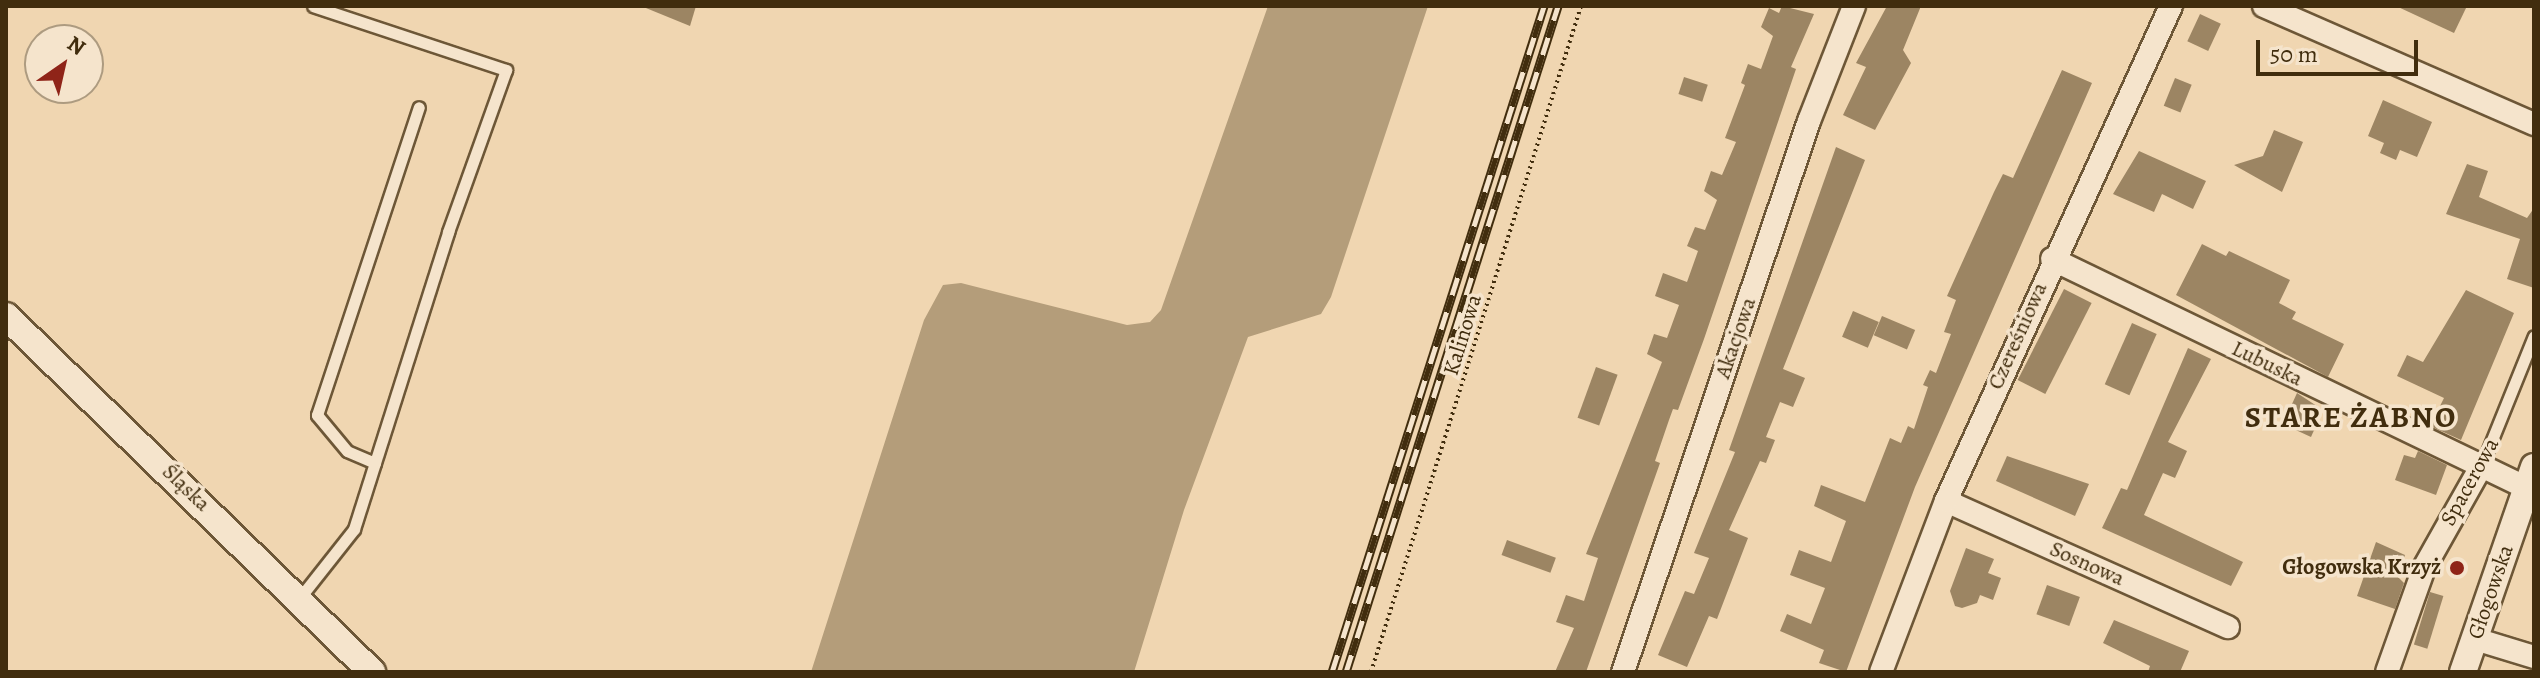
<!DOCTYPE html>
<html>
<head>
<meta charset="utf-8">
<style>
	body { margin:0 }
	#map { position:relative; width:2540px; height:678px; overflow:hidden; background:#f0d6b1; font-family:Alegreya,serif }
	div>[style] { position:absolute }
	.water>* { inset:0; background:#b49d7a }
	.building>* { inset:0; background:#9c8563; transform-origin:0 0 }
	.path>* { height:4px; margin-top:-2px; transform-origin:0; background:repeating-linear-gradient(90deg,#412d0e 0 2px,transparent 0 6px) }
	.roads { filter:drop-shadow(2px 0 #6d5737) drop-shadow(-2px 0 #6d5737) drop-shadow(0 2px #6d5737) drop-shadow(0 -2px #6d5737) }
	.service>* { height:11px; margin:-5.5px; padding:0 5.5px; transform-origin:5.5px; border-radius:5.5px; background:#f5e4cc }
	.minor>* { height:22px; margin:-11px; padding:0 11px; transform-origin:11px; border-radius:11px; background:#f5e4cc }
	.tertiary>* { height:26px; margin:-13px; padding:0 13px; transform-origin:13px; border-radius:13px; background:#f5e4cc }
	.rail>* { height:9px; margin-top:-4.5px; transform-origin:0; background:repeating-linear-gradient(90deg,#f5e4cc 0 18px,#412d0e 0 36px); box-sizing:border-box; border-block:2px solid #412d0e }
	.dots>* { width:22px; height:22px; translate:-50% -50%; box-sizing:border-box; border:4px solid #f5e4cc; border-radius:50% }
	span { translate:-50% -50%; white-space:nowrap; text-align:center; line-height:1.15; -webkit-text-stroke:7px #f5e4cc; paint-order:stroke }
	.street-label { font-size:22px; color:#412d0e }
	.poi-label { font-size:22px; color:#412d0e; font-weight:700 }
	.right { translate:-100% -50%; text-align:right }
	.district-label { font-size:30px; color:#412d0e; font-weight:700; letter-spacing:2px }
	.frame { position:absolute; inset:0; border:8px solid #412d0e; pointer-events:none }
	.north { position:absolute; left:24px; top:24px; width:80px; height:80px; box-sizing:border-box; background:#f5e4cc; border:2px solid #ad9b80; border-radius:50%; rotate:34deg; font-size:22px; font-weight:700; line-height:32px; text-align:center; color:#412d0e }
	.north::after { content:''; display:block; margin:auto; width:28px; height:36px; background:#8f2418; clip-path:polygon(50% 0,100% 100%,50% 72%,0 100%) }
	.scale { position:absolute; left:2256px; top:40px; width:162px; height:36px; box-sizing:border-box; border:4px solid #412d0e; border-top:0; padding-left:10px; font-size:24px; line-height:28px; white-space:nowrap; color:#412d0e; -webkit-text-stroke:6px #f5e4cc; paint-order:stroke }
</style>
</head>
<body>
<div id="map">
	<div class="water">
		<i style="clip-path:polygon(1268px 6px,1428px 6px,1331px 297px,1321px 314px,1248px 337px,1184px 510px,1134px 672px,811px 672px,924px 320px,943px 285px,961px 283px,1127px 325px,1150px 322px,1161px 310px)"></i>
	</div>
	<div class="building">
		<i style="clip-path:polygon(641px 6px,696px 6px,690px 26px)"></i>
		<i style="clip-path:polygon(1782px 6px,1814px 14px,1791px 67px,1796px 69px,1704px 339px,1678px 410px,1673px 409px,1669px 420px,1655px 461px,1660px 463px,1586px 672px,1555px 672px,1574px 628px,1556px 622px,1566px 595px,1584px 601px,1598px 558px,1586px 554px,1662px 362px,1647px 354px,1654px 334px,1667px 338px,1679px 305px,1655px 296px,1663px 273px,1687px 282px,1698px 251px,1687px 246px,1695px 227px,1705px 230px,1717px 200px,1704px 191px,1711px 171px,1722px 175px,1736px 142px,1725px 138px,1745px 85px,1741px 83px,1748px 64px,1761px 69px,1773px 36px,1761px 27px,1769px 8px,1779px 13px)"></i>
		<i style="clip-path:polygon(1887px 6px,1921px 6px,1903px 50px,1911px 63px,1875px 130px,1843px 115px,1866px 67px,1856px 63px)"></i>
		<i style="clip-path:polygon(2396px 6px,2467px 6px,2454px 33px)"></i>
		<i style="left:2200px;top:14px;width:23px;height:30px;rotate:25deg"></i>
		<i style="clip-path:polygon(2062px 70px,2092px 83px,1915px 487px,1846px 672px,1819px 663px,1824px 650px,1780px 631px,1787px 614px,1811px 624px,1825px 588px,1790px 575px,1799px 550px,1831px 562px,1846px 521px,1814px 506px,1821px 485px,1865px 502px,1890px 438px,1901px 443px,1908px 426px,1914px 429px,1928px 387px,1923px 385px,1930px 370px,1936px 373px,1951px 334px,1944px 332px,1956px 300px,1947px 296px,1994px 192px,2003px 174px,2013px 178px)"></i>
		<i style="left:1684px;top:77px;width:25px;height:18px;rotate:18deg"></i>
		<i style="left:2175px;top:78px;width:18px;height:30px;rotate:22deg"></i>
		<i style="clip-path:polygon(2383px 100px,2432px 122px,2417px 157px,2400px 150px,2396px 160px,2380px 153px,2384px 143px,2368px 136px)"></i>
		<i style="clip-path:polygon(2274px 130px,2303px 142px,2282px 192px,2234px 165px,2263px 156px)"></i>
		<i style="clip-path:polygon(1836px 147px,1865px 160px,1783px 369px,1805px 378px,1793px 407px,1780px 402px,1766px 437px,1775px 440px,1766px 463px,1760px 461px,1729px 530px,1748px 538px,1717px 619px,1709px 616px,1687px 667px,1658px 655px,1685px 591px,1694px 594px,1709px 558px,1694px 553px,1735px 452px,1729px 450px)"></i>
		<i style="clip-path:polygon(2139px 151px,2206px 181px,2193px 209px,2162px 194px,2154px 212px,2113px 194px)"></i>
		<i style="clip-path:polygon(2467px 164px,2488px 171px,2479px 197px,2527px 218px,2534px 208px,2534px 288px,2507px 279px,2520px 239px,2446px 214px)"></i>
		<i style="clip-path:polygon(2202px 244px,2226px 256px,2229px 251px,2290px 280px,2279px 303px,2296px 312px,2292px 319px,2344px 344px,2328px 377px,2176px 295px)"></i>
		<i style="left:2064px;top:289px;width:31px;height:102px;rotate:27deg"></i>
		<i style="clip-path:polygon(2466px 290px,2514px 313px,2461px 440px,2430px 426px,2444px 398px,2397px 376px,2407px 355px,2423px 362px)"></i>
		<i style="left:1853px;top:311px;width:28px;height:28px;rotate:23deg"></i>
		<i style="left:1882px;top:316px;width:36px;height:21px;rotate:23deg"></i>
		<i style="left:2132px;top:323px;width:27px;height:67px;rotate:24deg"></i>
		<i style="clip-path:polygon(2188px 348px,2211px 359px,2168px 442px,2187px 451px,2175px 478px,2163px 473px,2144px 515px,2243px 562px,2231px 586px,2102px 528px,2121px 488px,2127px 490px)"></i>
		<i style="left:1596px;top:367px;width:23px;height:54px;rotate:20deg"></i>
		<i style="clip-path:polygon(2297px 393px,2323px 410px,2311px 437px,2283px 424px)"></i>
		<i style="clip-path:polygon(2418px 451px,2447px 465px,2436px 495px,2395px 480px,2404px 455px,2415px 458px)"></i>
		<i style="clip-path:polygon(2007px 456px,2089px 484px,2075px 516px,1996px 481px)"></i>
		<i style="left:1507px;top:540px;width:52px;height:16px;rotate:20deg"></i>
		<i style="clip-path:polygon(2376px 542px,2405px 555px,2397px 576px,2404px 583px,2395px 609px,2357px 596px)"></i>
		<i style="clip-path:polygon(1966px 548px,1994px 559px,1988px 573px,2001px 578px,1993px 600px,1980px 595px,1977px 603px,1962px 608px,1955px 606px,1950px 591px)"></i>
		<i style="left:2047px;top:585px;width:35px;height:31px;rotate:20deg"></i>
		<i style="left:2430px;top:592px;width:14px;height:55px;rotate:17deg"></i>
		<i style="clip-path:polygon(2114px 620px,2189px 651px,2180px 672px,2148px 672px,2150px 666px,2103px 643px)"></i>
	</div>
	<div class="path">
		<i style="left:1371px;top:672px;width:698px;rotate:-72.5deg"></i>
	</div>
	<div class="roads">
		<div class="service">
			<i style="left:375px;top:463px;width:30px;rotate:-157deg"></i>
			<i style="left:347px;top:451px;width:47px;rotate:-129.8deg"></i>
			<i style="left:317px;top:415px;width:324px;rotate:-71.7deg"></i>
			<i style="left:2481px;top:467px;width:141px;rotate:-68deg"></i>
			<i style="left:298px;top:600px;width:90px;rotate:-51.7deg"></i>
			<i style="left:354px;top:529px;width:312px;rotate:-72.4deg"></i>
			<i style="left:448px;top:232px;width:172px;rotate:-70.3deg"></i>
			<i style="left:506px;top:70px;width:203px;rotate:-161.7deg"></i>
		</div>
		<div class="minor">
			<i style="left:2264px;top:6px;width:295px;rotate:23.6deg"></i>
			<i style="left:2052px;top:259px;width:527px;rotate:25.74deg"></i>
			<i style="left:1946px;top:501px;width:309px;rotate:24.1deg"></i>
			<i style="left:2475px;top:639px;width:62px;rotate:17deg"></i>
			<i style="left:1623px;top:672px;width:582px;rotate:-71.35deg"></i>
			<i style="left:1809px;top:121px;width:123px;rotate:-68.6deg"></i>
			<i style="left:1881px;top:672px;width:183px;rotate:-69.2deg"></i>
			<i style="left:1946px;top:501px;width:544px;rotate:-65.56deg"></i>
			<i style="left:2387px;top:672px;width:110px;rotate:-70.4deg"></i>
			<i style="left:2424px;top:568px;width:116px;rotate:-60.6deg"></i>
		</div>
		<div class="tertiary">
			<i style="left:6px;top:316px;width:511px;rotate:44.21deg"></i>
			<i style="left:2463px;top:672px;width:217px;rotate:-70.9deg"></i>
		</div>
	</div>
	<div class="rail">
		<i style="left:1332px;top:672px;width:699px;rotate:-72.34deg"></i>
		<i style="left:1346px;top:672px;width:699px;rotate:-72.34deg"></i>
	</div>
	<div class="dots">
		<i style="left:2457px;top:568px;background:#8f2418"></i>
	</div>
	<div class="street-label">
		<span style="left:1463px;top:335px;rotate:-73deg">Kalinowa</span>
		<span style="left:2018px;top:336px;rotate:-66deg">Czereśniowa</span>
		<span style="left:1736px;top:338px;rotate:-71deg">Akacjowa</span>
		<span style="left:2267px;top:364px;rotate:26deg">Lubuska</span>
		<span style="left:2470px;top:482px;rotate:-61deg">Spacerowa</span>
		<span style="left:186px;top:488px;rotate:44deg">Śląska</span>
		<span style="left:2087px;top:564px;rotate:24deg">Sosnowa</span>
		<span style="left:2491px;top:592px;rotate:-71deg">Głogowska</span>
	</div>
	<div class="poi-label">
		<span class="right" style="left:2441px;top:568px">Głogowska Krzyż</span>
	</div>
	<div class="district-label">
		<span style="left:2351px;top:417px">STARE ŻABNO</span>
	</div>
	<div class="frame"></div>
	<div class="north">N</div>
	<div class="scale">50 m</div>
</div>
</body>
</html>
